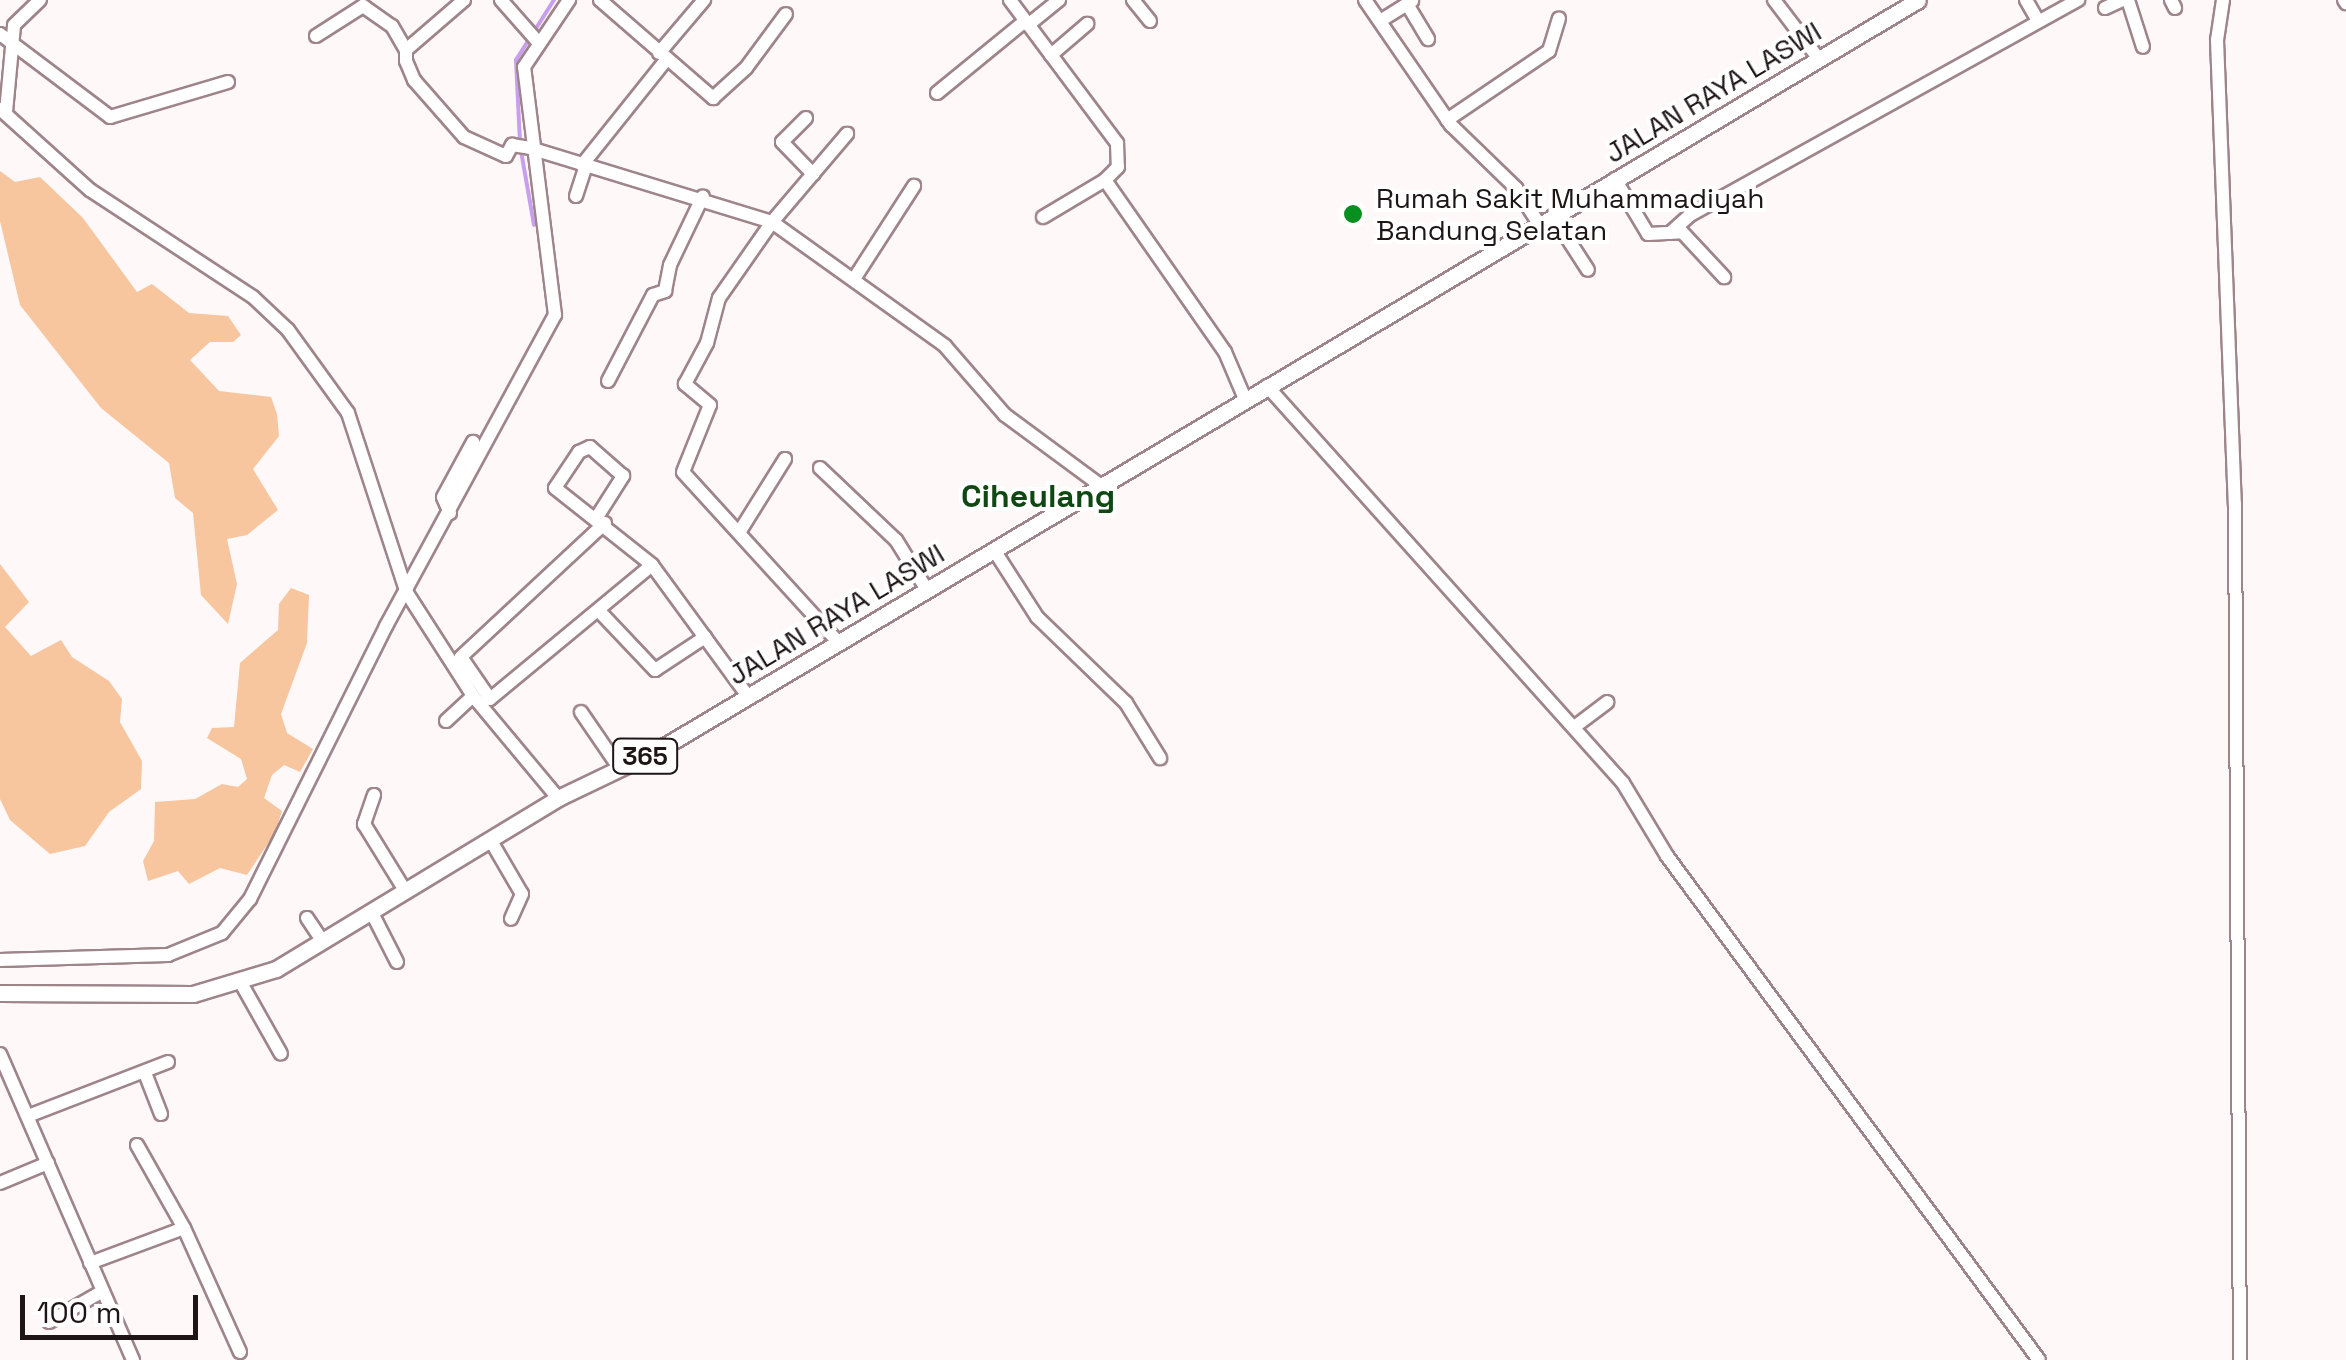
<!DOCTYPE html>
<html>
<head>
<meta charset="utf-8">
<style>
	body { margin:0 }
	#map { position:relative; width:2346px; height:1360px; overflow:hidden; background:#fef8f9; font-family:"Space Grotesk",sans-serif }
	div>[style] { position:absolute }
	.green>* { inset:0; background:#f7c59e }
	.stream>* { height:4px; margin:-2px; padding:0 2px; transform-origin:2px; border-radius:2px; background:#c89fed }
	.roads { filter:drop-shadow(2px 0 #9e858a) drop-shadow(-2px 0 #9e858a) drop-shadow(0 2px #9e858a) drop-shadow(0 -2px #9e858a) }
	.minor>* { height:12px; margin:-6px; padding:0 6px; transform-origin:6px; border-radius:6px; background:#fff }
	.major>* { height:15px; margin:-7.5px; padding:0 7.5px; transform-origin:7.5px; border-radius:7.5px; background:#fff }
	.dots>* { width:28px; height:28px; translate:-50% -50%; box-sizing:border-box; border:5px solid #fff; border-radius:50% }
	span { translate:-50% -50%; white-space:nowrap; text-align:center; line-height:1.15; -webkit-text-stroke:8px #fff; paint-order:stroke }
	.shield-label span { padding:2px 8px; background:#fff; border:2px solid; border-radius:8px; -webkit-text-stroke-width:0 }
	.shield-label { font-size:25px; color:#1e1517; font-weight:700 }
	.street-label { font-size:28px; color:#1e1517 }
	.poi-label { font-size:28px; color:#1e1517 }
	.left { translate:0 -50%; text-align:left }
	.quarter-label { font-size:32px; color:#104814; font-weight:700 }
	.scale { position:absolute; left:20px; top:1295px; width:178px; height:45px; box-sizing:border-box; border:5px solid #1e1517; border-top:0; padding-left:12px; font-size:30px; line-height:35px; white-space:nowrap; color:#1e1517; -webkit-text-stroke:8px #fff; paint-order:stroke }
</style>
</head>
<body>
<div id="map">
	<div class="green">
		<i style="clip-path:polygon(0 171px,15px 182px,40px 177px,83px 218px,137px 292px,152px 284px,189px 313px,228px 316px,241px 335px,233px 342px,210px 342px,190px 360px,219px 391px,271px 397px,277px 414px,279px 436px,253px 469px,278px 510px,247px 535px,227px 539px,237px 584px,228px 624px,201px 595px,193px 513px,175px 498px,169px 463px,101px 408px,20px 305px,0 221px)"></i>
		<i style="clip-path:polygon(0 564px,29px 602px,5px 627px,31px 656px,61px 640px,72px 657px,109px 681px,122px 699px,120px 722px,142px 761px,141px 789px,109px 812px,85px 846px,50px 854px,10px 820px,0 799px)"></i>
		<i style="clip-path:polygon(291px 588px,309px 595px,307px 643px,281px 714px,287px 733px,313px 749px,300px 772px,284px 765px,272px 775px,264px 798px,282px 811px,275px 833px,247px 875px,220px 868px,189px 884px,178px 871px,148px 881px,143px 861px,154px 841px,155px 802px,195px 799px,222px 784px,238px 787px,247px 779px,241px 759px,207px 738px,212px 728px,234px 727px,240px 663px,278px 630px,279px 604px)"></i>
	</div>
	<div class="stream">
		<i style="left:520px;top:142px;width:82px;rotate:-92.8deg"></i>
		<i style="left:516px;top:60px;width:71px;rotate:-57.7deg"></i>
		<i style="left:521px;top:151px;width:75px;rotate:80deg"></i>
	</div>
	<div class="roads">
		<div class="minor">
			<i style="left:464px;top:0;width:77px;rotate:139.2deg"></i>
			<i style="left:406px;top:50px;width:11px;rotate:90deg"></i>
			<i style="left:406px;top:61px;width:21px;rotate:67deg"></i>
			<i style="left:414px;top:80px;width:76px;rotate:48.7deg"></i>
			<i style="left:464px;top:137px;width:46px;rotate:24.3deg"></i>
			<i style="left:506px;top:156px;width:13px;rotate:-61deg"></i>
			<i style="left:512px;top:145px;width:18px;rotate:9deg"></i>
			<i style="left:530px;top:148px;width:253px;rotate:17deg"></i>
			<i style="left:772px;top:222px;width:213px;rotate:35.6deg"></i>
			<i style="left:945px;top:346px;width:91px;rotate:49deg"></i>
			<i style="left:1005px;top:415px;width:118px;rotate:36.4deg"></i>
			<i style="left:501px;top:0;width:56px;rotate:48.6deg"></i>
			<i style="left:600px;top:0;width:150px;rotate:40.9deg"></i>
			<i style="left:713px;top:98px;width:45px;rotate:-42.3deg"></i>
			<i style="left:746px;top:68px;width:67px;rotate:-53.5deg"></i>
			<i style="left:1010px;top:0;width:179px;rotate:53.2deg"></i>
			<i style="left:1117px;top:143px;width:24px;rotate:88deg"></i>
			<i style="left:1118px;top:167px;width:18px;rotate:135deg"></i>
			<i style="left:1105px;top:180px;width:210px;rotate:55.1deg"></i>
			<i style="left:1225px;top:352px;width:51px;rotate:66.9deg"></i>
			<i style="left:1133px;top:0;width:27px;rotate:51deg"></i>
			<i style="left:1365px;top:0;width:152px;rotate:55.5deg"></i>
			<i style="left:1451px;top:125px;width:91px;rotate:44.1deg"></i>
			<i style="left:1516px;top:188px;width:43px;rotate:57.4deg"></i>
			<i style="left:1774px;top:0;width:74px;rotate:52.7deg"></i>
			<i style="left:2026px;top:0;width:24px;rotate:60deg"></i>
			<i style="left:2128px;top:0;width:49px;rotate:72.3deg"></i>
			<i style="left:2171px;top:0;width:9px;rotate:63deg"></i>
			<i style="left:2223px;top:0;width:40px;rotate:98.5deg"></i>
			<i style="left:2217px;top:40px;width:464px;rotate:87.8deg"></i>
			<i style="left:2235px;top:504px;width:856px;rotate:89.67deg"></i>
			<i style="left:2344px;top:0;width:4px;rotate:56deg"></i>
			<i style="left:1407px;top:4px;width:41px;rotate:59deg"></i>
			<i style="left:2105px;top:8px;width:19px;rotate:-25deg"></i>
			<i style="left:1380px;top:21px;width:38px;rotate:-32deg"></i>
			<i style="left:1028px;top:25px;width:40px;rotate:-39deg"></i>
			<i style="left:0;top:34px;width:138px;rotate:37deg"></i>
			<i style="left:110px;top:117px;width:123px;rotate:-16.5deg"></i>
			<i style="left:316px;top:36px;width:56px;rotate:-32.6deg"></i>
			<i style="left:363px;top:6px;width:35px;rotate:35deg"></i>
			<i style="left:392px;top:26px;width:28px;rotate:60deg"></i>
			<i style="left:659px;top:53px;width:70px;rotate:-49.7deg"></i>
			<i style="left:1051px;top:55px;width:48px;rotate:-40.7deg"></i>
			<i style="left:937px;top:93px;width:114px;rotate:-39.3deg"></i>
			<i style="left:0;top:109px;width:121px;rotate:42deg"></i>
			<i style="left:90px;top:190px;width:195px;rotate:33.3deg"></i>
			<i style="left:253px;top:297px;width:48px;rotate:43.3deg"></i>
			<i style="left:288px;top:330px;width:102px;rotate:54.1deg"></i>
			<i style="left:348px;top:413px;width:189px;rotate:71.9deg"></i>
			<i style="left:407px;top:593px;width:122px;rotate:57.3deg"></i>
			<i style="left:473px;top:696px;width:133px;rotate:50.2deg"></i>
			<i style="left:6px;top:112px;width:87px;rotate:-84.7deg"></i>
			<i style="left:14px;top:25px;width:36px;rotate:-44deg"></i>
			<i style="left:806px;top:118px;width:34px;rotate:135deg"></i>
			<i style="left:782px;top:142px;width:45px;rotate:45.9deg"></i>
			<i style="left:1447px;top:120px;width:123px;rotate:-34.1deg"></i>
			<i style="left:1549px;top:51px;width:34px;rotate:-73deg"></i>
			<i style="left:582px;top:165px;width:136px;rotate:-51.3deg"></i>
			<i style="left:1615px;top:179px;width:64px;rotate:59deg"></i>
			<i style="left:1648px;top:234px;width:34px;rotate:-3deg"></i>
			<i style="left:1682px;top:232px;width:62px;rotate:47deg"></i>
			<i style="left:576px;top:196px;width:32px;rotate:-72deg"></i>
			<i style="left:1553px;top:216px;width:64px;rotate:57.1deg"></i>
			<i style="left:1043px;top:217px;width:72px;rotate:-30.8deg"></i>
			<i style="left:1670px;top:233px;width:27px;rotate:-42deg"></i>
			<i style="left:1690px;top:215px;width:444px;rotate:-29deg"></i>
			<i style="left:854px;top:279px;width:111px;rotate:-57.2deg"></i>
			<i style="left:608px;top:381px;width:97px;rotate:-62.4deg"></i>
			<i style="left:653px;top:295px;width:13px;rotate:-18deg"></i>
			<i style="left:665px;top:291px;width:26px;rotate:-79deg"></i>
			<i style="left:670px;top:265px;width:76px;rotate:-64.4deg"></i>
			<i style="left:1267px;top:386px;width:533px;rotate:48.12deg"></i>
			<i style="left:1623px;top:783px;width:85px;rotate:58.9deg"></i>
			<i style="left:1667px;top:856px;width:626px;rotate:53.57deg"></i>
			<i style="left:820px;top:468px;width:105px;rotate:43.5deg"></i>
			<i style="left:896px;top:540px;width:59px;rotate:58.2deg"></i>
			<i style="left:450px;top:513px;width:17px;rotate:-114deg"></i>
			<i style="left:443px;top:497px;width:63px;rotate:-61.4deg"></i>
			<i style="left:597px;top:517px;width:49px;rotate:-57.6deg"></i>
			<i style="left:623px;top:476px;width:44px;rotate:-138.7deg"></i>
			<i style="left:590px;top:447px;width:12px;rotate:156deg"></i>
			<i style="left:579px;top:452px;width:43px;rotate:123.7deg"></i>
			<i style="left:555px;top:488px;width:124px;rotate:38.4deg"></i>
			<i style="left:652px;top:565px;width:161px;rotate:53.8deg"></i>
			<i style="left:605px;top:523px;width:197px;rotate:137.1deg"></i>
			<i style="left:461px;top:657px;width:51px;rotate:55.4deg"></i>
			<i style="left:490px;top:699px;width:210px;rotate:-39.6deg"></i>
			<i style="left:740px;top:531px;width:85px;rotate:-58deg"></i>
			<i style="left:994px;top:550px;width:80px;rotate:57.3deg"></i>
			<i style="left:1037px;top:617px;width:124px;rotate:44deg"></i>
			<i style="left:1126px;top:703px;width:65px;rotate:58.3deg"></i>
			<i style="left:600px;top:612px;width:80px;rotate:46.5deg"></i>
			<i style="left:655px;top:670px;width:60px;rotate:-33.4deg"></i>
			<i style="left:839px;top:643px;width:231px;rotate:-132.4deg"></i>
			<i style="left:683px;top:472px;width:72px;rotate:-68.1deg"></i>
			<i style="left:710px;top:405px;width:33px;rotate:-140deg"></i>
			<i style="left:685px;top:384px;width:47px;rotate:-61.8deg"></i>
			<i style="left:707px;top:343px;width:47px;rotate:-75.1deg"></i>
			<i style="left:719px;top:298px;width:93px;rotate:-55.1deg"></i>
			<i style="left:772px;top:222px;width:116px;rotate:-49.6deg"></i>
			<i style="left:581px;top:712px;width:69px;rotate:55.6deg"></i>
			<i style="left:446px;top:721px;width:37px;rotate:-43deg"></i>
			<i style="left:1577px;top:725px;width:38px;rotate:-37deg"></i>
			<i style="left:374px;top:795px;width:31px;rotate:109deg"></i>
			<i style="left:364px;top:824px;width:80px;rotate:58.3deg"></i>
			<i style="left:491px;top:841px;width:61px;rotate:59.7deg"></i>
			<i style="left:522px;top:894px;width:27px;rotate:114deg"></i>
			<i style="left:372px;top:913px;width:55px;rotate:63deg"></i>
			<i style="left:307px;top:918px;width:29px;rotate:56deg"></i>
			<i style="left:0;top:960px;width:168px;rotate:-1.7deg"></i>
			<i style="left:168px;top:955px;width:58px;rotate:-22.2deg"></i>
			<i style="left:222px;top:933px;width:44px;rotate:-50.5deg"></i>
			<i style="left:250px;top:899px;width:305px;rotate:-63.5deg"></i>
			<i style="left:386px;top:626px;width:354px;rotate:-61.5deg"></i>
			<i style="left:555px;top:315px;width:250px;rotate:-97.1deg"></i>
			<i style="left:524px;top:67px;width:81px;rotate:-56.1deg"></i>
			<i style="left:241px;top:983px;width:81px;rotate:60.6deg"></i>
			<i style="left:0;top:1054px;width:334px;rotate:66.5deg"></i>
			<i style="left:145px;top:1073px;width:44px;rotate:68.7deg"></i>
			<i style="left:28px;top:1116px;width:150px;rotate:-21.1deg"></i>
			<i style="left:137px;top:1145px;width:95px;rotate:60.5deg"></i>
			<i style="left:0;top:1183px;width:52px;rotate:-22.6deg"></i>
			<i style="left:90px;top:1263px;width:100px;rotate:-20.4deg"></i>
			<i style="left:184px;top:1228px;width:136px;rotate:65.7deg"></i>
			<i style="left:49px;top:1322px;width:62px;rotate:-29.9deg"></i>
		</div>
		<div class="major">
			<i style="left:0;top:993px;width:193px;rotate:0.3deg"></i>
			<i style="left:193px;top:994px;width:87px;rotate:-16.8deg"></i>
			<i style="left:276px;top:969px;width:330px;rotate:-31.2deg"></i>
			<i style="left:558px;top:798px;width:111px;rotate:-25.6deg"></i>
			<i style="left:658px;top:750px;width:1466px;rotate:-30.76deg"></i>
		</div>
	</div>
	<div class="dots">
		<i style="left:1353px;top:214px;background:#078f1f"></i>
	</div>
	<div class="shield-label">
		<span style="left:645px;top:756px">365</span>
	</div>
	<div class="street-label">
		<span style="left:1713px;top:92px;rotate:-31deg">JALAN RAYA LASWI</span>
		<span style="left:836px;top:614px;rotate:-31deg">JALAN RAYA LASWI</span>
	</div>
	<div class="poi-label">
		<span class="left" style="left:1376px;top:214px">Rumah Sakit Muhammadiyah<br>Bandung Selatan</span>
	</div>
	<div class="quarter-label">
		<span style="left:1038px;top:496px">Ciheulang</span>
	</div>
	<div class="scale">100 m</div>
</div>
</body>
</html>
